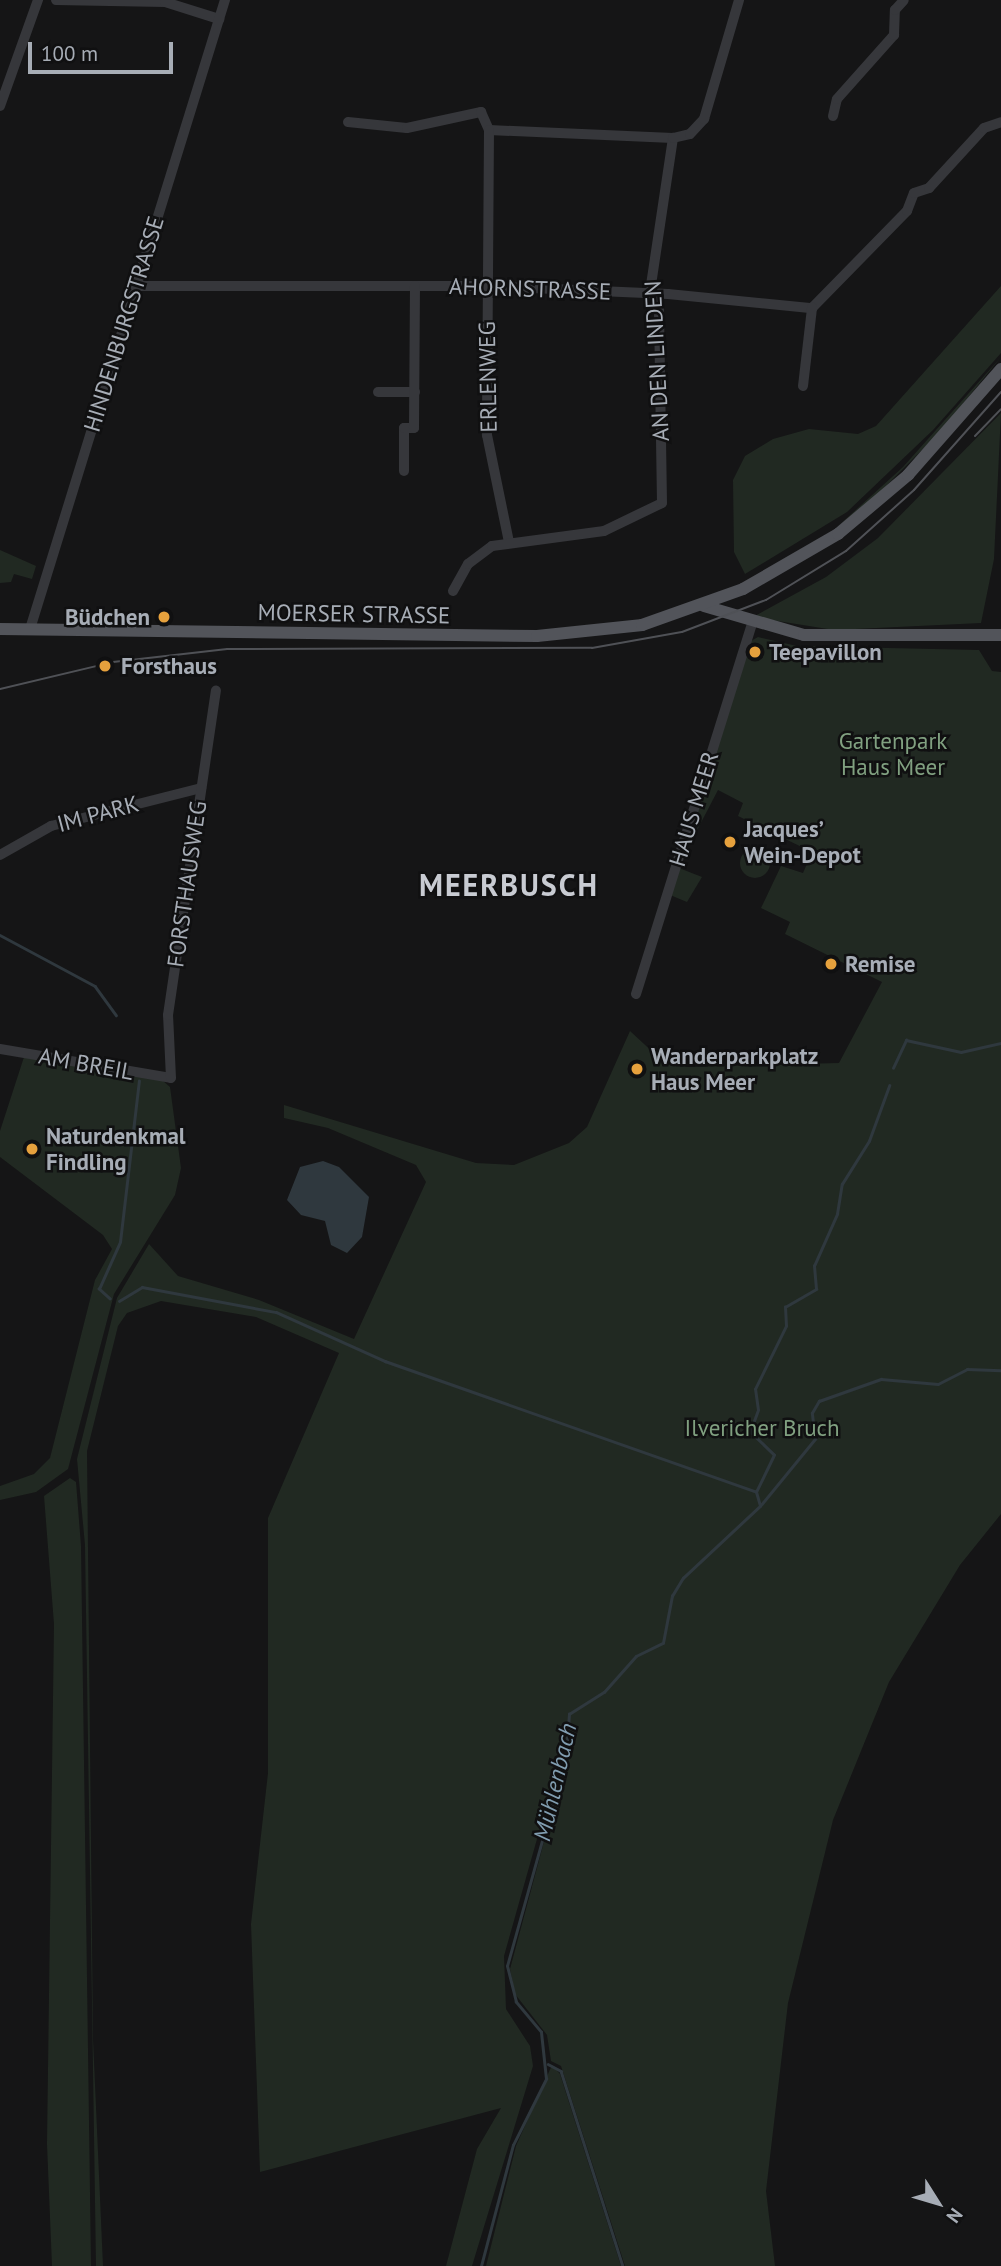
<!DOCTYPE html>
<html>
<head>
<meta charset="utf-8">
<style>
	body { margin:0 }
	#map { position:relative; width:1001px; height:2266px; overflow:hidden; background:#151516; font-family:"PT Sans",sans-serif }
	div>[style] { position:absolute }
	.green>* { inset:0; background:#212922 }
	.round { border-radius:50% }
	.water>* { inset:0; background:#2f383e }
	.stream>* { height:2.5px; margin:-1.25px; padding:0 1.25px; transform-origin:1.25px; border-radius:1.25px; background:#2f383e }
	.minor>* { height:10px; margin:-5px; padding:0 5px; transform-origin:5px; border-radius:5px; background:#36373b }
	.major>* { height:12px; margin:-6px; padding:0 6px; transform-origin:6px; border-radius:6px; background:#52545a }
	.tram>* { height:2px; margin:-1px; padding:0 1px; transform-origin:1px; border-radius:1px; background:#4f5156 }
	.dots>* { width:19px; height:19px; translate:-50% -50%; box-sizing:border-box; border:4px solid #101011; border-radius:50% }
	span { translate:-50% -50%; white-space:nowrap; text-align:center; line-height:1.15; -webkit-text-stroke:5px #101011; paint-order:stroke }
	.street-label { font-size:23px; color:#a7adb6 }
	.poi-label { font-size:23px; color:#a7adb6; font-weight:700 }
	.right { translate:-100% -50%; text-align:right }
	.left { translate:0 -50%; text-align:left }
	.park-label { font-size:23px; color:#80a080 }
	.water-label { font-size:24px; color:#809caf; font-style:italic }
	.district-label { font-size:30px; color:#c8cbd2; font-weight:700; letter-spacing:2px }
	.north { position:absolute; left:903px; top:2168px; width:70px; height:70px; -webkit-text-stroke:5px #101011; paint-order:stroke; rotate:127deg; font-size:19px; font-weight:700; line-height:28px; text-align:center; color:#a7adb6 }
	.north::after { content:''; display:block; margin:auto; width:24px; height:32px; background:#a7adb6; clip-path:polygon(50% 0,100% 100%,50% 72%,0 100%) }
	.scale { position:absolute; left:28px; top:42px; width:145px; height:32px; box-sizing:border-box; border:4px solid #a7adb6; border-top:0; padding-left:9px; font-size:21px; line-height:24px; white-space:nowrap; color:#a7adb6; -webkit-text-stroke:5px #101011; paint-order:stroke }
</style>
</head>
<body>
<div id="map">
	<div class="green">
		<i style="clip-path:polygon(1001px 286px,1001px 353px,933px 430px,847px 512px,745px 574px,734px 552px,733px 480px,745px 456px,773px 439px,809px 429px,858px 434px,876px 426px)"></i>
		<i style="clip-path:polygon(1001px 357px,939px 433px,878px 494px,837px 527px,903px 467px)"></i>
		<i style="clip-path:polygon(1001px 413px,994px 559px,981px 623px,834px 630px,753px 617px,826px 577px,878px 538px)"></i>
		<i style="clip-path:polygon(0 550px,36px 566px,32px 579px,14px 574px,11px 582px,0 583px)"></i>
		<i style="clip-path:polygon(758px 637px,797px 646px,979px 650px,992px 671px,1001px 672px,1001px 1514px,960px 1565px,889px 1682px,833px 1820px,788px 2003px,766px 2191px,775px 2266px,625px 2266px,561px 2066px,551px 2061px,547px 2035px,515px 1994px,510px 1969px,565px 1763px,559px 1761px,504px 1956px,506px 2009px,530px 2046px,533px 2066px,472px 2266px,446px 2266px,477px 2149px,501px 2108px,260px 2172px,251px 1924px,268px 1773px,268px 1518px,339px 1353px,256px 1317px,161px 1301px,127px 1313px,118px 1326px,87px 1451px,93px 2039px,103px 2266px,96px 2266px,85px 1545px,77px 1459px,117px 1298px,149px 1244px,178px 1276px,259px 1300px,354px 1339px,426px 1182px,416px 1165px,328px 1128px,284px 1118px,284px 1105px,476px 1163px,514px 1165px,569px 1143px,587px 1127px,630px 1031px,657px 1056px,687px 1067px,839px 1063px,882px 982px,785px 934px,790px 922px,761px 908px,781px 866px,803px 873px,812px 852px,738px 816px,743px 803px,718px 790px,693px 838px,686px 837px,749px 642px)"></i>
		<i class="round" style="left:740px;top:848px;width:30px;height:30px"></i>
		<i style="clip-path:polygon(679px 868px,702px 877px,687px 902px,670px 895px)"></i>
		<i style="clip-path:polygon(24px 1057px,162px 1080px,170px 1087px,181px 1168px,175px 1195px,114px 1294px,68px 1469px,36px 1492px,0 1500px,0 1486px,34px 1474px,50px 1458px,95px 1280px,112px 1249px,103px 1235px,0 1157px,0 1131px)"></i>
		<i style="clip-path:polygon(70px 1478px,76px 1482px,81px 1546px,91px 2266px,52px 2266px,47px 2144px,54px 1624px,44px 1496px)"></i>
		<i style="clip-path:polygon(552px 2065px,560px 2074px,621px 2266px,486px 2266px,516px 2146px)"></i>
	</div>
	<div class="water">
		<i style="clip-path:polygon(323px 1161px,339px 1167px,369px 1197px,362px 1237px,347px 1253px,331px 1245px,325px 1221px,301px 1215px,287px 1200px,300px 1167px)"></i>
	</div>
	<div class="stream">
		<i style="left:0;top:935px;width:108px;rotate:28.2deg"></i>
		<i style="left:95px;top:986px;width:36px;rotate:54deg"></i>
		<i style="left:893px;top:1068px;width:31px;rotate:-65deg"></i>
		<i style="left:906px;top:1040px;width:56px;rotate:12.3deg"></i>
		<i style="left:961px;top:1052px;width:41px;rotate:-12.7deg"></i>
		<i style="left:110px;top:1299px;width:15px;rotate:-138deg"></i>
		<i style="left:99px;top:1289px;width:51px;rotate:-65.9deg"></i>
		<i style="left:120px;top:1242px;width:162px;rotate:-83.3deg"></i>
		<i style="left:119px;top:1301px;width:27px;rotate:-31deg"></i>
		<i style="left:142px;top:1287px;width:136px;rotate:10.6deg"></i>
		<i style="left:276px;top:1312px;width:120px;rotate:24.2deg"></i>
		<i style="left:385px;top:1361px;width:393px;rotate:19.4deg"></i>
		<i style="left:760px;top:1506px;width:15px;rotate:-106deg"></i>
		<i style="left:756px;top:1492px;width:41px;rotate:-64.1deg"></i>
		<i style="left:774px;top:1455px;width:33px;rotate:-136deg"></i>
		<i style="left:750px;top:1432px;width:23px;rotate:-70deg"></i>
		<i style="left:758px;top:1410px;width:21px;rotate:-98deg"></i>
		<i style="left:755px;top:1389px;width:70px;rotate:-63.8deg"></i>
		<i style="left:786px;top:1326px;width:19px;rotate:-93deg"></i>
		<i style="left:785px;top:1307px;width:36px;rotate:-30deg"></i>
		<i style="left:816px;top:1289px;width:23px;rotate:-95deg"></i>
		<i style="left:814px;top:1266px;width:57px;rotate:-66.1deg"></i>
		<i style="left:837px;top:1214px;width:30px;rotate:-81deg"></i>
		<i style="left:842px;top:1184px;width:51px;rotate:-57.9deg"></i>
		<i style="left:869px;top:1141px;width:59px;rotate:-70deg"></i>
		<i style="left:548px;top:2064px;width:15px;rotate:28deg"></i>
		<i style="left:561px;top:2071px;width:205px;rotate:72.4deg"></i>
		<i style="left:481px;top:2266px;width:125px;rotate:-75.2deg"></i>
		<i style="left:513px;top:2145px;width:74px;rotate:-63.4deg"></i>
		<i style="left:546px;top:2079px;width:47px;rotate:-96.1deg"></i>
		<i style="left:541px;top:2032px;width:39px;rotate:-130deg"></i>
		<i style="left:516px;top:2002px;width:37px;rotate:-104deg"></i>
		<i style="left:507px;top:1966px;width:220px;rotate:-74.4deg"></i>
		<i style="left:566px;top:1754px;width:40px;rotate:-85.7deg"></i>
		<i style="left:569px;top:1714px;width:41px;rotate:-32.2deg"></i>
		<i style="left:604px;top:1692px;width:48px;rotate:-48.4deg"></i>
		<i style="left:636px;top:1656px;width:30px;rotate:-26deg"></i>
		<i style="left:663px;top:1643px;width:48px;rotate:-79.2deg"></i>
		<i style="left:672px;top:1596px;width:21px;rotate:-59deg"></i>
		<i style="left:683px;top:1578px;width:105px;rotate:-43.1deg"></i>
		<i style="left:760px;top:1506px;width:87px;rotate:-50.6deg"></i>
		<i style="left:815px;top:1439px;width:26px;rotate:-97deg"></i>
		<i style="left:812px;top:1413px;width:14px;rotate:-60deg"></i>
		<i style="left:819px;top:1401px;width:66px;rotate:-19.5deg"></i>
		<i style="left:881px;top:1379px;width:57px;rotate:5deg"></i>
		<i style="left:938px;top:1384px;width:33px;rotate:-27deg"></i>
		<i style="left:967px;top:1369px;width:34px;rotate:2deg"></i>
	</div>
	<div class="minor">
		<i style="left:56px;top:0;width:109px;rotate:1.1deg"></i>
		<i style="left:165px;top:2px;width:57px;rotate:17.5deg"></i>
		<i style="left:0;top:106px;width:113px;rotate:-70.3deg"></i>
		<i style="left:833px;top:116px;width:17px;rotate:-77deg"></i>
		<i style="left:837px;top:99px;width:86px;rotate:-48.3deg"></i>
		<i style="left:894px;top:35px;width:25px;rotate:-88deg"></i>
		<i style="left:895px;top:10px;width:13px;rotate:-48deg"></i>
		<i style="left:348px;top:122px;width:59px;rotate:5.8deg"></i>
		<i style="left:407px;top:128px;width:76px;rotate:-12.2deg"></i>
		<i style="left:481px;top:112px;width:20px;rotate:66deg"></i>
		<i style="left:489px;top:130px;width:184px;rotate:2.5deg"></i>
		<i style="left:489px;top:130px;width:305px;rotate:90.4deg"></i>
		<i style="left:487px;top:435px;width:109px;rotate:78.4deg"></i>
		<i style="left:135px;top:286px;width:352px"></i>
		<i style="left:487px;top:286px;width:181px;rotate:2.5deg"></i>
		<i style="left:668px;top:294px;width:145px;rotate:5.6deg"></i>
		<i style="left:812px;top:308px;width:136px;rotate:-45.6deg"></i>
		<i style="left:907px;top:211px;width:19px;rotate:-69deg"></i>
		<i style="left:914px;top:193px;width:16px;rotate:-18deg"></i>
		<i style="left:929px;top:188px;width:81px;rotate:-47.5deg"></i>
		<i style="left:984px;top:128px;width:18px;rotate:-19deg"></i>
		<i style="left:803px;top:386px;width:79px;rotate:-83.4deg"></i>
		<i style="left:378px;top:392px;width:37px"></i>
		<i style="left:404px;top:471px;width:43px;rotate:-90deg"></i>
		<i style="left:404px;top:428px;width:10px"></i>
		<i style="left:414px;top:428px;width:142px;rotate:-89.6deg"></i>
		<i style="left:453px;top:591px;width:31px;rotate:-61deg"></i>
		<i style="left:468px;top:564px;width:30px;rotate:-37deg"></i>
		<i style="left:492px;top:546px;width:113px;rotate:-7.6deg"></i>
		<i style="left:604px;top:531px;width:64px;rotate:-25.8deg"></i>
		<i style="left:662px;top:503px;width:201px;rotate:-90.9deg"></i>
		<i style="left:659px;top:302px;width:19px;rotate:-115deg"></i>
		<i style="left:651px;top:285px;width:149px;rotate:-81.5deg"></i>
		<i style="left:673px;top:138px;width:17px;rotate:-13deg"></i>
		<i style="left:690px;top:134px;width:21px;rotate:-47deg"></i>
		<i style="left:704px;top:119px;width:124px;rotate:-73.6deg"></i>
		<i style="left:30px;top:629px;width:659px;rotate:-72.78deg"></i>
		<i style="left:0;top:855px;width:59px;rotate:-29.6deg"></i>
		<i style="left:51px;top:826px;width:155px;rotate:-14.2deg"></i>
		<i style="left:636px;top:994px;width:389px;rotate:-72.6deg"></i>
		<i style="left:0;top:1049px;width:173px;rotate:9.6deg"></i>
		<i style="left:171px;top:1078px;width:63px;rotate:-92.7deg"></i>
		<i style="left:168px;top:1015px;width:328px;rotate:-81.6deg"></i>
	</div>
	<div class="major">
		<i style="left:704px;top:606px;width:104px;rotate:16.2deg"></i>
		<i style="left:804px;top:635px;width:197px"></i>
		<i style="left:0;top:629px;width:537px;rotate:0.75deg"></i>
		<i style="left:537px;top:636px;width:106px;rotate:-6deg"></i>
		<i style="left:642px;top:625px;width:107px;rotate:-19.6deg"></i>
		<i style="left:743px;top:589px;width:110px;rotate:-30.1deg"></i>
		<i style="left:838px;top:534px;width:92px;rotate:-40.1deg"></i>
		<i style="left:908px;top:475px;width:141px;rotate:-48.7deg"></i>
	</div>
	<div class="tram">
		<i style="left:975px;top:436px;width:37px;rotate:-46deg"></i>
		<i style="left:0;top:689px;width:116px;rotate:-13.4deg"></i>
		<i style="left:113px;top:662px;width:115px;rotate:-6.5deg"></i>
		<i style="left:227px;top:649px;width:365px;rotate:-0.2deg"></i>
		<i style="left:592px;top:648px;width:91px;rotate:-10.1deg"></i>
		<i style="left:682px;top:632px;width:90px;rotate:-20.9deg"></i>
		<i style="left:766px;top:600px;width:94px;rotate:-31.5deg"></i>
		<i style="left:846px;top:551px;width:91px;rotate:-41.9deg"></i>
		<i style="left:914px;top:490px;width:131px;rotate:-48.4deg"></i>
	</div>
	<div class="dots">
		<i style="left:164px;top:617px;background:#e6a13d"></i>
		<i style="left:755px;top:652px;background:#e6a13d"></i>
		<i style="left:105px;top:666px;background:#e6a13d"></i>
		<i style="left:730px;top:842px;background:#e6a13d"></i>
		<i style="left:831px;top:964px;background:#e6a13d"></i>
		<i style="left:637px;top:1069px;background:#e6a13d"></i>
		<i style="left:32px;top:1149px;background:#e6a13d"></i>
	</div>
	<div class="street-label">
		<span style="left:530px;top:289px;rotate:2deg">AHORNSTRASSE</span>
		<span style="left:124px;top:324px;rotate:-73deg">HINDENBURGSTRASSE</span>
		<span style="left:657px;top:361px;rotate:-93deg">AN DEN LINDEN</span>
		<span style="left:488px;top:377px;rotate:-91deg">ERLENWEG</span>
		<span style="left:354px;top:614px;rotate:1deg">MOERSER STRASSE</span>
		<span style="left:694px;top:809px;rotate:-73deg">HAUS MEER</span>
		<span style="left:98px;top:814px;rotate:-15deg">IM PARK</span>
		<span style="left:187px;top:884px;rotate:-82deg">FORSTHAUSWEG</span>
		<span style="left:86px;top:1064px;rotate:10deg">AM BREIL</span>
	</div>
	<div class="poi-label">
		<span class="right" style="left:150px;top:617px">Büdchen</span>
		<span class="left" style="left:769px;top:652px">Teepavillon</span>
		<span class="left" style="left:121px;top:666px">Forsthaus</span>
		<span class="left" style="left:744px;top:842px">Jacques’<br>Wein-Depot</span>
		<span class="left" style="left:845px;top:964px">Remise</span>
		<span class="left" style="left:651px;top:1069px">Wanderparkplatz<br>Haus Meer</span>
		<span class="left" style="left:46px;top:1149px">Naturdenkmal<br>Findling</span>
	</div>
	<div class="park-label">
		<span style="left:893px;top:754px">Gartenpark<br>Haus Meer</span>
		<span style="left:762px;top:1428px">Ilvericher Bruch</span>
	</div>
	<div class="water-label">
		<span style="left:555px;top:1782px;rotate:-77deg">Mühlenbach</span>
	</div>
	<div class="district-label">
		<span style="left:509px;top:885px">MEERBUSCH</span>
	</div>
	<div class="north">N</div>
	<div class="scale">100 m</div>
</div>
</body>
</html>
